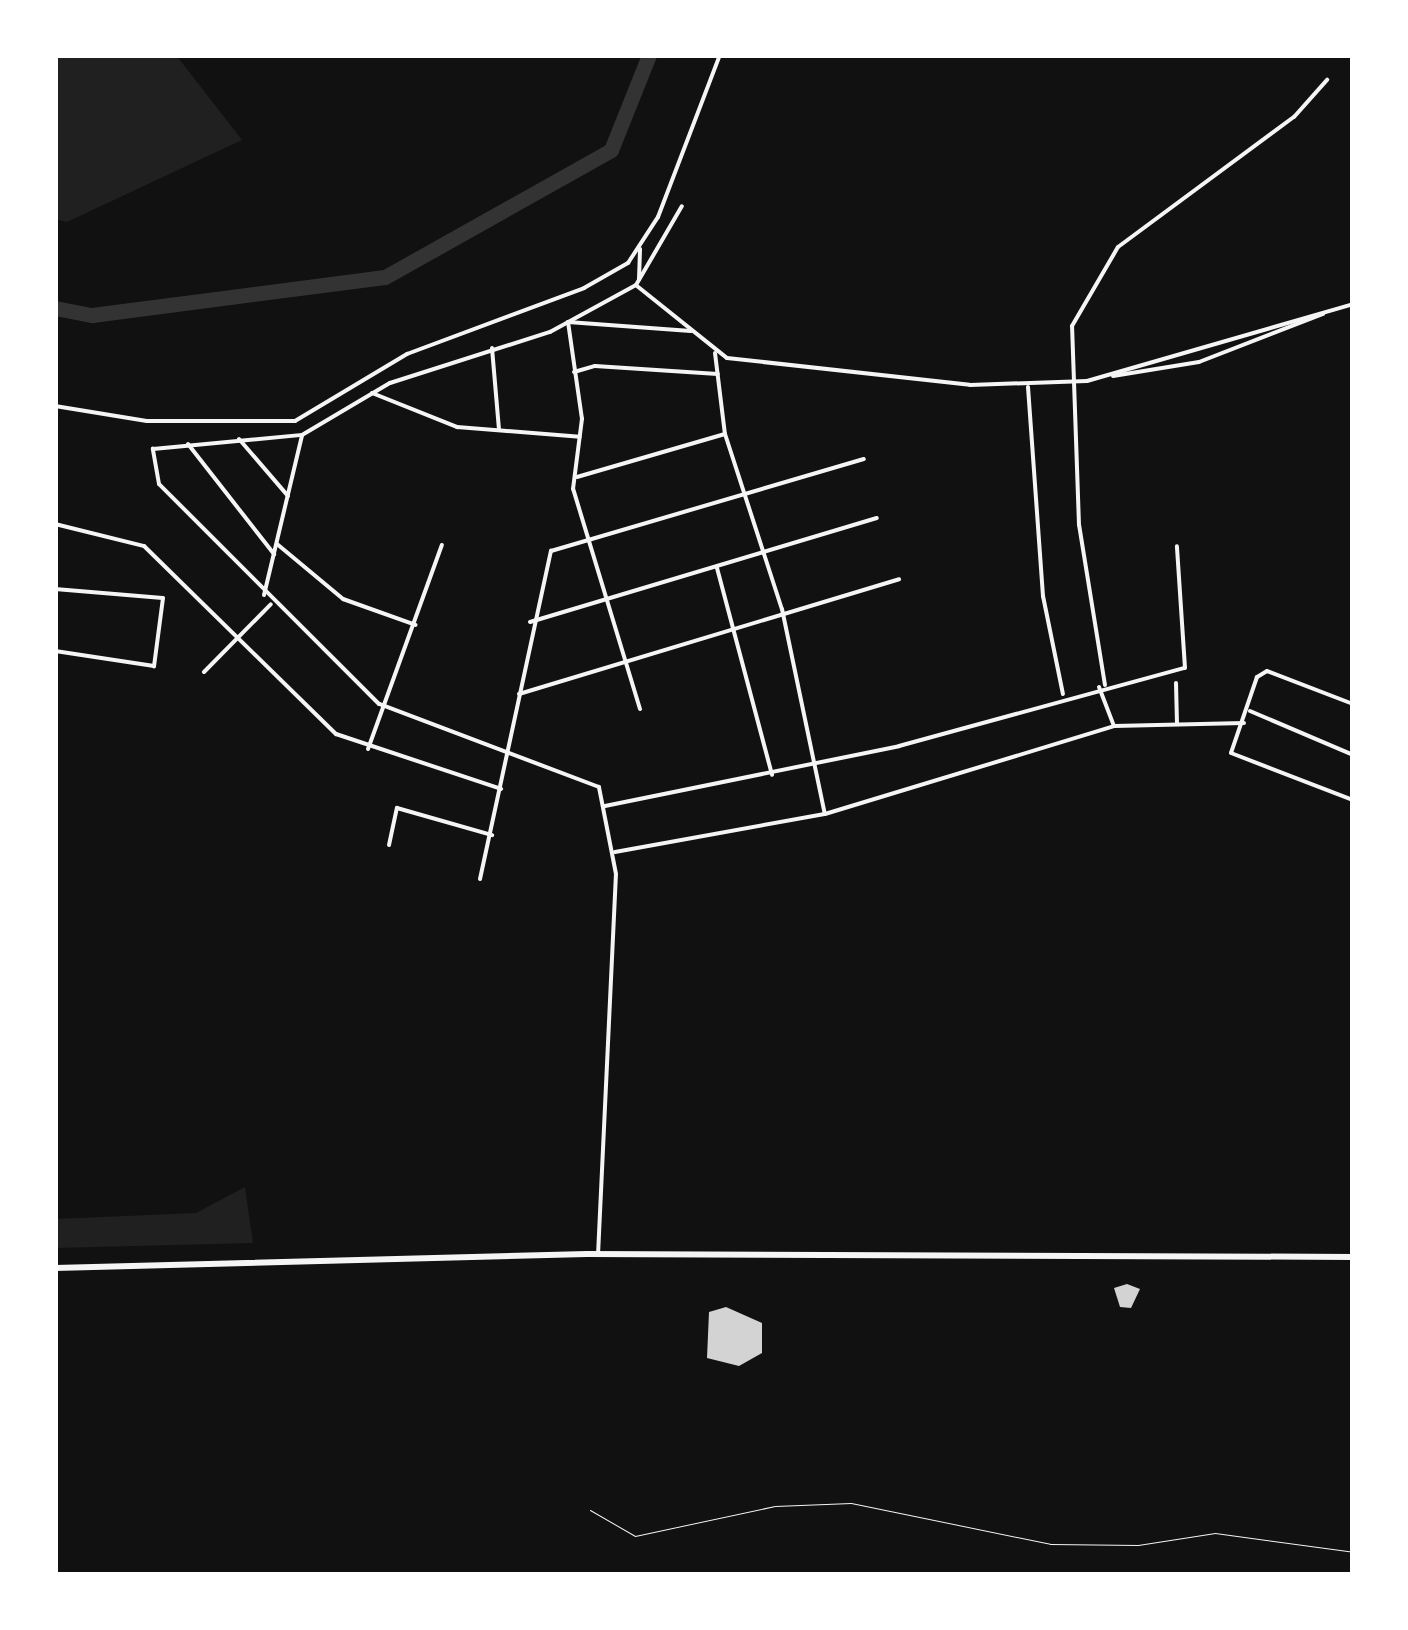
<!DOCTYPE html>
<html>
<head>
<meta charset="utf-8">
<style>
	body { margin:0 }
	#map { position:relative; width:1408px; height:1630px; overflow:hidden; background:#111; font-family:"Golos Text",sans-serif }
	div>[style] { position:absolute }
	.green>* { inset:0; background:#202020 }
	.river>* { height:15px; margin:-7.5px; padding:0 7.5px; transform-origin:7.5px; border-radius:7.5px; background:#333 }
	.building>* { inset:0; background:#d3d3d3 }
	.service>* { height:1px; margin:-0.5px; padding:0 0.5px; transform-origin:0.5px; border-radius:0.5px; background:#f5f5f5 }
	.minor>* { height:4px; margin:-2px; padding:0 2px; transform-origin:2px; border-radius:2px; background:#f5f5f5 }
	.trunk>* { height:6px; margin:-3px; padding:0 3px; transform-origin:3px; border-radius:3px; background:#f5f5f5 }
	span { translate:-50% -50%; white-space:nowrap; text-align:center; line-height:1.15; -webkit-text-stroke:10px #fff; paint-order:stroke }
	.frame { position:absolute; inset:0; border:58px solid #fff; pointer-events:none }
</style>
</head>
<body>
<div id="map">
	<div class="green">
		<i style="clip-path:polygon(55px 55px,176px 55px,242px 140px,67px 222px,55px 219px)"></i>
		<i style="clip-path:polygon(245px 1187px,253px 1243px,55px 1248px,55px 1219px,196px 1213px)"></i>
	</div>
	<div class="river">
		<i style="left:55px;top:308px;width:38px;rotate:11deg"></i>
		<i style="left:92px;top:315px;width:295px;rotate:-7.4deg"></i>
		<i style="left:385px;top:277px;width:259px;rotate:-29.3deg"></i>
		<i style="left:611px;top:150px;width:102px;rotate:-68.2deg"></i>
	</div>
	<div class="building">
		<i style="clip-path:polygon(1127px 1284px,1140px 1289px,1131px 1308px,1120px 1307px,1114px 1288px)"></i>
		<i style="clip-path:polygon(726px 1307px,762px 1323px,762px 1353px,739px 1366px,707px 1358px,709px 1312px)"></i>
	</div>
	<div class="service">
		<i style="left:590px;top:1510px;width:52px;rotate:30deg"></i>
		<i style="left:635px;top:1536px;width:143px;rotate:-12.1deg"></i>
		<i style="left:775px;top:1506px;width:76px;rotate:-2.3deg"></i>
		<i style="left:851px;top:1503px;width:203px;rotate:11.6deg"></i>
		<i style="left:1050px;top:1544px;width:88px;rotate:0.7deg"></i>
		<i style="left:1138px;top:1545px;width:78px;rotate:-8.9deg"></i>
		<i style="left:1215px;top:1533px;width:139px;rotate:7.8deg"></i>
	</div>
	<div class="minor">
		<i style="left:639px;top:279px;width:30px;rotate:-88deg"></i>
		<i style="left:637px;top:286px;width:115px;rotate:38.7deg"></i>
		<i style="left:727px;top:358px;width:244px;rotate:6.3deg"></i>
		<i style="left:970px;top:385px;width:117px;rotate:-2deg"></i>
		<i style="left:1087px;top:381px;width:277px;rotate:-16.1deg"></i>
		<i style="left:492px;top:348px;width:82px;rotate:85.1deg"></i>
		<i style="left:715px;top:353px;width:82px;rotate:83deg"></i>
		<i style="left:725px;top:434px;width:184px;rotate:72deg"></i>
		<i style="left:782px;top:609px;width:209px;rotate:78.2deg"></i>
		<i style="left:574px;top:372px;width:22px;rotate:-16deg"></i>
		<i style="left:595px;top:366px;width:123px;rotate:3.7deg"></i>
		<i style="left:1113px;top:376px;width:87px;rotate:-9.2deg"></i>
		<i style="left:1199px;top:362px;width:133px;rotate:-21.2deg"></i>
		<i style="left:1028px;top:387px;width:210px;rotate:85.9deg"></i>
		<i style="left:1043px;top:596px;width:100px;rotate:78.5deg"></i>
		<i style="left:372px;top:393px;width:92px;rotate:21.8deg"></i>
		<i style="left:457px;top:427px;width:123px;rotate:4.6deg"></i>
		<i style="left:55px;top:406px;width:93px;rotate:9.3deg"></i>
		<i style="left:147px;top:421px;width:148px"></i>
		<i style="left:295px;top:421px;width:131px;rotate:-30.9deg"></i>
		<i style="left:407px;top:354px;width:189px;rotate:-20.4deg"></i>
		<i style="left:584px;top:288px;width:51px;rotate:-29.6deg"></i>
		<i style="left:628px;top:263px;width:55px;rotate:-56.9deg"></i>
		<i style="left:658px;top:217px;width:173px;rotate:-69.1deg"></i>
		<i style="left:239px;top:439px;width:75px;rotate:49.3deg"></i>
		<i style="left:188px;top:444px;width:140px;rotate:52deg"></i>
		<i style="left:577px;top:477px;width:154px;rotate:-16.2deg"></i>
		<i style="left:55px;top:524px;width:92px;rotate:13.9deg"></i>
		<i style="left:144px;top:546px;width:269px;rotate:44.4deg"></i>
		<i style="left:336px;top:734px;width:174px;rotate:18.4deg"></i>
		<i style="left:277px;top:544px;width:86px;rotate:39.8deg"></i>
		<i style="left:343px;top:599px;width:77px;rotate:19.6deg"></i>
		<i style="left:717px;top:568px;width:214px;rotate:75.1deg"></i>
		<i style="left:55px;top:589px;width:108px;rotate:4.8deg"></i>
		<i style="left:163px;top:598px;width:69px;rotate:97.5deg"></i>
		<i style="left:154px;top:666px;width:100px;rotate:-171.4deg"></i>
		<i style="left:264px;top:595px;width:164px;rotate:-76.6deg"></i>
		<i style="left:530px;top:622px;width:362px;rotate:-16.7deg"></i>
		<i style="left:204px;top:672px;width:95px;rotate:-45.4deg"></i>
		<i style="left:1176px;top:683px;width:41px;rotate:88.6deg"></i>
		<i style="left:1105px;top:685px;width:162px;rotate:-99.2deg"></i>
		<i style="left:1079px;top:525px;width:199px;rotate:-92deg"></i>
		<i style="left:1072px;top:326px;width:91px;rotate:-59.8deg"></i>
		<i style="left:1118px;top:247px;width:219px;rotate:-36.5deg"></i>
		<i style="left:1294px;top:117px;width:50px;rotate:-48.3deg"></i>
		<i style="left:1099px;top:687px;width:40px;rotate:69deg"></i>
		<i style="left:519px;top:694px;width:397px;rotate:-16.8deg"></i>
		<i style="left:1353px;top:704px;width:92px;rotate:-159deg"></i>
		<i style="left:1267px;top:671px;width:12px;rotate:149deg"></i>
		<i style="left:1257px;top:677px;width:80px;rotate:108.9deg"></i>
		<i style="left:1231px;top:753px;width:131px;rotate:21.1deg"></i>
		<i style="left:640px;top:709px;width:230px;rotate:-106.9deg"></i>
		<i style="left:573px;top:489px;width:71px;rotate:-82.7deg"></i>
		<i style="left:582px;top:419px;width:98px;rotate:-98.2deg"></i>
		<i style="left:568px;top:322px;width:123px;rotate:4.2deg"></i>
		<i style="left:1250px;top:711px;width:112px;rotate:23.1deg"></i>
		<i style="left:368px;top:749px;width:217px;rotate:-70.1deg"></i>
		<i style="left:605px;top:806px;width:300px;rotate:-11.5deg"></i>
		<i style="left:899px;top:746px;width:296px;rotate:-15.3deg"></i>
		<i style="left:1185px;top:668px;width:122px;rotate:-93.8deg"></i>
		<i style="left:389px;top:845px;width:38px;rotate:-78deg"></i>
		<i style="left:397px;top:808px;width:99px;rotate:15.9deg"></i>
		<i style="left:615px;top:852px;width:213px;rotate:-10.3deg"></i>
		<i style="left:825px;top:814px;width:302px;rotate:-16.9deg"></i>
		<i style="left:1114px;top:726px;width:130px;rotate:-1.3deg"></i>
		<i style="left:480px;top:879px;width:336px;rotate:-77.8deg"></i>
		<i style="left:551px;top:551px;width:326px;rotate:-16.4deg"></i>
		<i style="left:598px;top:1255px;width:381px;rotate:-87.3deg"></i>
		<i style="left:616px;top:874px;width:89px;rotate:-101.1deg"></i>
		<i style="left:599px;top:787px;width:235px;rotate:-159.3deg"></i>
		<i style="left:379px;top:704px;width:311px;rotate:-135deg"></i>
		<i style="left:159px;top:484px;width:36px;rotate:-100deg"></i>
		<i style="left:153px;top:449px;width:150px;rotate:-5.4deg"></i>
		<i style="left:302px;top:435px;width:102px;rotate:-30.6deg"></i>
		<i style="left:390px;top:383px;width:168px;rotate:-17.7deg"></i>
		<i style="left:550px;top:332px;width:98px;rotate:-28.7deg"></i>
		<i style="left:636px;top:285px;width:91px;rotate:-59.8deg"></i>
	</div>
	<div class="trunk">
		<i style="left:55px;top:1268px;width:532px;rotate:-1.51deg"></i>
		<i style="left:587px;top:1254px;width:766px;rotate:0.22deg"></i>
	</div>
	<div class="frame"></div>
</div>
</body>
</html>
